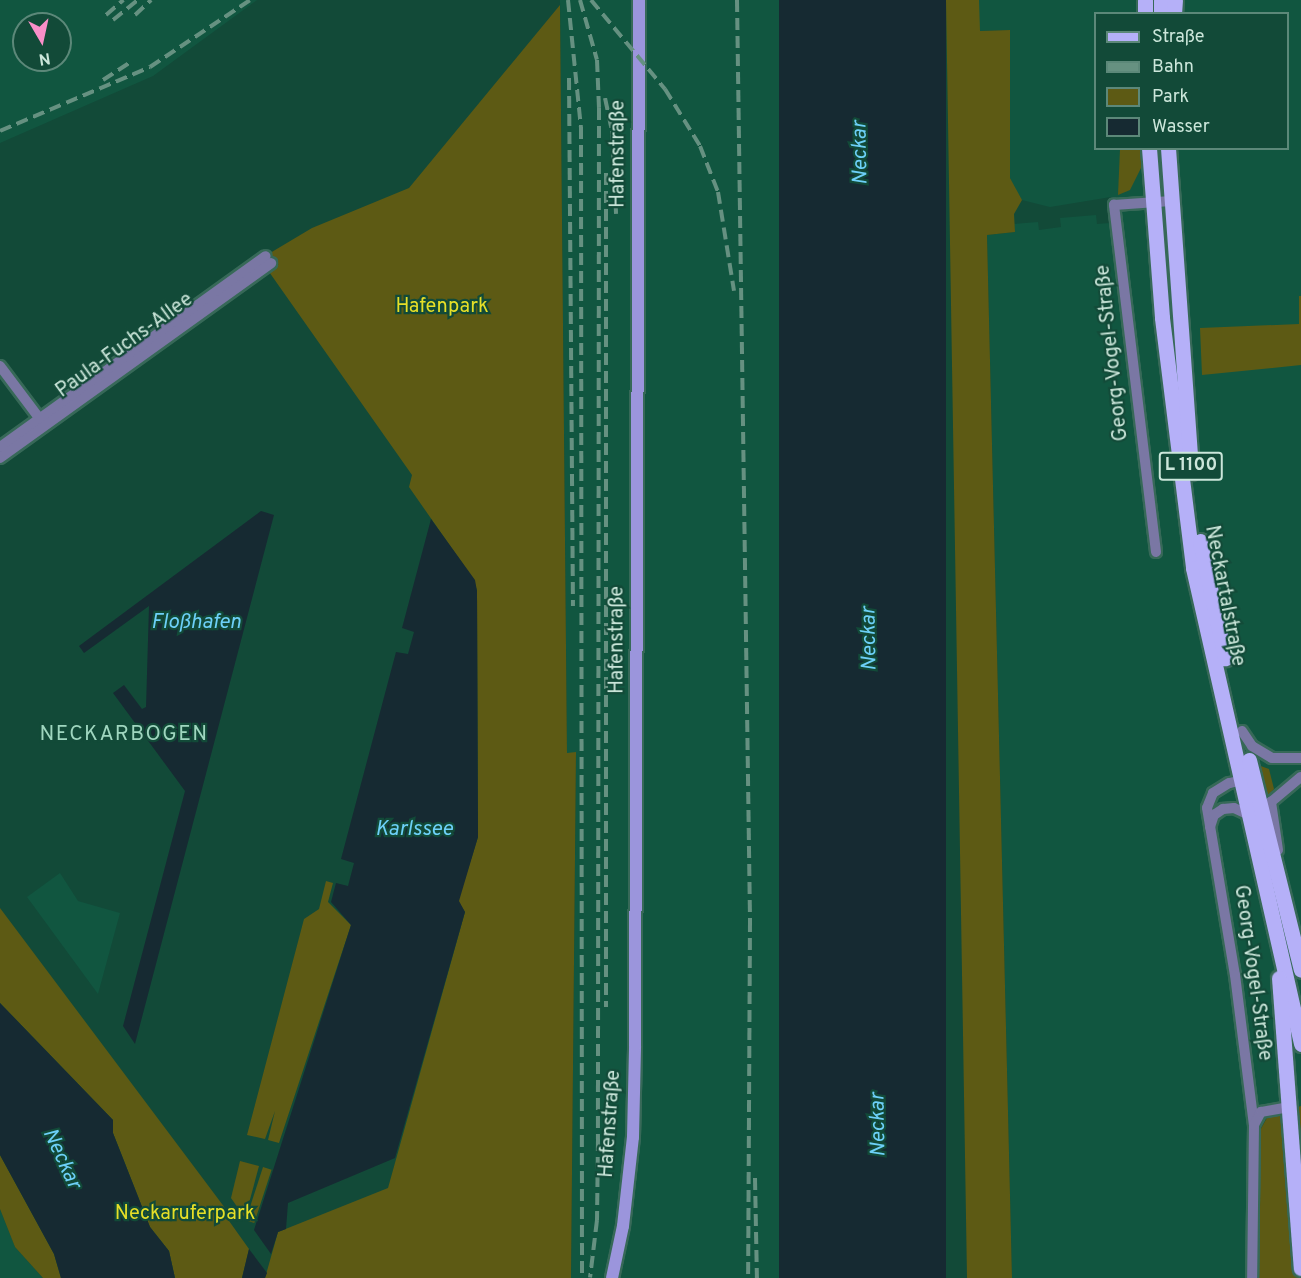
<!DOCTYPE html>
<html>
<head>
<meta charset="utf-8">
<style>
	body { margin:0 }
	#map { position:relative; width:1301px; height:1278px; overflow:hidden; background:#124a38; font-family:Overpass,sans-serif }
	div>[style] { position:absolute }
	.built>* { inset:0; background:#115640 }
	.green>* { inset:0; background:#5d5a14; transform-origin:0 0 }
	.water>* { inset:0; background:#162a32; transform-origin:0 0 }
	.roads { filter:drop-shadow(2px 0 #376958) drop-shadow(-2px 0 #376958) drop-shadow(0 2px #376958) drop-shadow(0 -2px #376958) }
	.street>* { height:10px; margin:-5px; padding:0 5px; transform-origin:5px; border-radius:5px; background:#7a77a4 }
	.secondary>* { height:12px; margin:-6px; padding:0 6px; transform-origin:6px; border-radius:6px; background:#9b95dc }
	.primary>* { height:15px; margin:-7.5px; padding:0 7.5px; transform-origin:7.5px; border-radius:7.5px; background:#b5b0f8 }
	.rail>* { height:4px; margin-top:-2px; transform-origin:0; background:repeating-linear-gradient(90deg,#669181 0 12px,transparent 0 18px) }
	span { translate:-50% -50%; white-space:nowrap; text-align:center; line-height:1.15; -webkit-text-stroke:4.5px #124a38; paint-order:stroke }
	.shield-label span { padding:2px 4px; background:#124a38; border:2px solid; border-radius:4px; -webkit-text-stroke-width:0 }
	.shield-label { font-size:18px; color:#cbe6da; font-weight:700 }
	.street-label { font-size:20px; color:#cbe6da }
	.park-label { font-size:20px; color:#e6df27 }
	.water-label { font-size:21px; color:#6dd0f8; font-style:italic }
	.neighbourhood-label { font-size:21px; color:#9fd6bf; letter-spacing:1.5px }
	.legend { position:absolute; left:1094px; top:12px; width:195px; height:138px; box-sizing:border-box; background:#124a38; border:2px solid #5c8879; margin:0; padding:8px 10px; list-style:none; font-size:18px; color:#cbe6da }
	.legend li { display:flex; align-items:center; gap:12px; height:30px }
	.legend b { width:30px; border:2px solid #5c8879 }
	.north { position:absolute; left:12px; top:12px; width:60px; height:60px; box-sizing:border-box; background:#124a38; border:2px solid #5c8879; border-radius:50%; rotate:171deg; font-size:16px; font-weight:700; line-height:24px; text-align:center; color:#cbe6da }
	.north::after { content:''; display:block; margin:auto; width:21px; height:27px; background:#f98fc9; clip-path:polygon(50% 0,100% 100%,50% 72%,0 100%) }
</style>
</head>
<body>
<div id="map">
	<div class="built">
		<i style="clip-path:polygon(evenodd,0 0,257px 0,153px 76px,0 143px,0 0,24px 24px,60px 24px,60px 60px,24px 60px,24px 24px)"></i>
		<i style="clip-path:polygon(560px 0,779px 0,798px 1278px,571px 1278px,576px 753px,567px 753px)"></i>
		<i style="clip-path:polygon(evenodd,979px 0,1301px 0,1301px 1106px,1269px 1114px,1259px 1132px,1259px 1278px,1012px 1278px,987px 235px,1015px 232px,1014px 224px,1038px 222px,1039px 230px,1061px 227px,1060px 218px,1096px 215px,1097px 224px,1110px 223px,1111px 197px,1050px 207px,1022px 200px,1016px 193px,1010px 178px,1009px 30px,979px 31px,979px 0,1096px 14px,1288px 14px,1288px 148px,1096px 148px,1096px 14px)"></i>
		<i style="clip-path:polygon(60px 873px,78px 901px,120px 913px,98px 994px,27px 897px)"></i>
		<i style="clip-path:polygon(0 1209px,15px 1247px,43px 1278px,0 1278px)"></i>
	</div>
	<div class="green">
		<i style="clip-path:polygon(946px 0,979px 0,980px 31px,1010px 30px,1010px 178px,1022px 200px,1014px 214px,1015px 232px,987px 235px,1012px 1278px,967px 1278px)"></i>
		<i style="clip-path:polygon(560px 5px,567px 753px,576px 752px,571px 1278px,265px 1278px,278px 1232px,388px 1188px,465px 912px,458px 901px,478px 837px,477px 591px,474px 580px,409px 487px,412px 475px,260px 259px,312px 228px,409px 188px)"></i>
		<i style="clip-path:polygon(1120px 149px,1145px 149px,1145px 160px,1130px 190px,1118px 195px)"></i>
		<i style="clip-path:polygon(1299px 296px,1301px 296px,1301px 365px,1202px 375px,1200px 328px,1299px 324px)"></i>
		<i style="clip-path:polygon(1255px 764px,1269px 769px,1274px 789px,1265px 799px)"></i>
		<i style="clip-path:polygon(326px 881px,333px 883px,328px 902px,351px 925px,279px 1143px,268px 1140px,275px 1111px,265px 1139px,247px 1135px,304px 919px,319px 909px)"></i>
		<i style="clip-path:polygon(0 908px,225px 1208px,222px 1211px,249px 1249px,242px 1278px,175px 1278px,169px 1251px,150px 1227px,113px 1133px,113px 1120px,0 1003px)"></i>
		<i style="clip-path:polygon(1301px 1106px,1301px 1278px,1259px 1278px,1259px 1132px,1269px 1114px)"></i>
		<i style="clip-path:polygon(0 1155px,54px 1254px,61px 1278px,43px 1278px,15px 1247px,0 1209px)"></i>
		<i style="clip-path:polygon(240px 1161px,259px 1166px,245px 1218px,231px 1198px)"></i>
		<i style="left:263px;top:1167px;width:9px;height:56px;rotate:18deg"></i>
	</div>
	<div class="water">
		<i style="left:779px;top:0;width:167px;height:1278px"></i>
		<i style="clip-path:polygon(261px 511px,274px 515px,135px 1044px,123px 1026px,185px 791px,113px 693px,124px 685px,142px 709px,146px 707px,149px 606px,84px 653px,79px 646px)"></i>
		<i style="clip-path:polygon(431px 519px,475px 580px,477px 591px,478px 837px,459px 901px,465px 912px,395px 1158px,288px 1203px,286px 1229px,278px 1232px,271px 1254px,254px 1230px,351px 925px,331px 902px,336px 883px,348px 886px,354px 863px,341px 859px,396px 652px,408px 654px,414px 632px,402px 628px)"></i>
		<i style="clip-path:polygon(0 1003px,113px 1120px,113px 1133px,150px 1227px,169px 1251px,175px 1278px,61px 1278px,54px 1254px,0 1155px)"></i>
		<i style="clip-path:polygon(249px 1249px,267px 1273px,265px 1278px,242px 1278px)"></i>
	</div>
	<div class="roads">
		<div class="street">
			<i style="left:0;top:366px;width:71px;rotate:53deg"></i>
			<i style="left:0;top:447px;width:327px;rotate:-35.7deg"></i>
			<i style="left:0;top:458px;width:334px;rotate:-35.7deg"></i>
			<i style="left:1156px;top:552px;width:350px;rotate:-96.9deg"></i>
			<i style="left:1114px;top:205px;width:57px;rotate:-4deg"></i>
			<i style="left:1242px;top:731px;width:18px;rotate:56deg"></i>
			<i style="left:1252px;top:746px;width:23px;rotate:31deg"></i>
			<i style="left:1272px;top:758px;width:29px"></i>
			<i style="left:1247px;top:779px;width:18px;rotate:167deg"></i>
			<i style="left:1229px;top:783px;width:19px;rotate:148deg"></i>
			<i style="left:1213px;top:793px;width:16px;rotate:112deg"></i>
			<i style="left:1207px;top:808px;width:169px;rotate:80.5deg"></i>
			<i style="left:1235px;top:975px;width:151px;rotate:82.8deg"></i>
			<i style="left:1254px;top:1125px;width:153px;rotate:90.7deg"></i>
			<i style="left:1210px;top:827px;width:13px;rotate:-72deg"></i>
			<i style="left:1214px;top:815px;width:11px;rotate:-34deg"></i>
			<i style="left:1223px;top:809px;width:11px;rotate:-5deg"></i>
			<i style="left:1234px;top:808px;width:19px;rotate:25deg"></i>
			<i style="left:1278px;top:850px;width:49px;rotate:-98.3deg"></i>
			<i style="left:1271px;top:802px;width:39px;rotate:-40deg"></i>
			<i style="left:1254px;top:1125px;width:15px;rotate:-62deg"></i>
			<i style="left:1261px;top:1112px;width:28px;rotate:-10deg"></i>
		</div>
		<div class="secondary">
			<i style="left:612px;top:1278px;width:53px;rotate:-78.1deg"></i>
			<i style="left:623px;top:1226px;width:90px;rotate:-83.6deg"></i>
			<i style="left:633px;top:1137px;width:91px;rotate:-88.7deg"></i>
			<i style="left:635px;top:1046px;width:1046px;rotate:-89.78deg"></i>
		</div>
		<div class="primary">
			<i style="left:1145px;top:0;width:14px;rotate:90deg"></i>
			<i style="left:1161px;top:14px;width:14px;rotate:-90deg"></i>
			<i style="left:1174px;top:14px;width:14px;rotate:-86deg"></i>
			<i style="left:1149px;top:148px;width:170px;rotate:85.6deg"></i>
			<i style="left:1162px;top:318px;width:252px;rotate:82.9deg"></i>
			<i style="left:1193px;top:568px;width:488px;rotate:77.2deg"></i>
			<i style="left:1168px;top:148px;width:325px;rotate:85.9deg"></i>
			<i style="left:1200px;top:541px;width:120px;rotate:77.9deg"></i>
			<i style="left:1249px;top:760px;width:216px;rotate:76.1deg"></i>
			<i style="left:1279px;top:978px;width:291px;rotate:85.7deg"></i>
		</div>
	</div>
	<div class="rail">
		<i style="left:568px;top:0;width:128px;rotate:84.2deg"></i>
		<i style="left:581px;top:127px;width:1151px;rotate:89.95deg"></i>
		<i style="left:580px;top:0;width:62px;rotate:74.2deg"></i>
		<i style="left:597px;top:60px;width:48px;rotate:87.6deg"></i>
		<i style="left:599px;top:108px;width:1031px;rotate:90.06deg"></i>
		<i style="left:598px;top:1139px;width:81px;rotate:90.7deg"></i>
		<i style="left:597px;top:1220px;width:58px;rotate:96.9deg"></i>
		<i style="left:591px;top:0;width:116px;rotate:50.3deg"></i>
		<i style="left:665px;top:89px;width:67px;rotate:58.4deg"></i>
		<i style="left:700px;top:146px;width:49px;rotate:68.6deg"></i>
		<i style="left:718px;top:192px;width:100px;rotate:80.8deg"></i>
		<i style="left:737px;top:0;width:920px;rotate:89.19deg"></i>
		<i style="left:750px;top:920px;width:358px;rotate:90.3deg"></i>
		<i style="left:106px;top:15px;width:23px;rotate:-41deg"></i>
		<i style="left:135px;top:15px;width:22px;rotate:-43deg"></i>
		<i style="left:113px;top:20px;width:32px;rotate:-39deg"></i>
		<i style="left:569px;top:78px;width:528px;rotate:89.57deg"></i>
		<i style="left:103px;top:80px;width:33px;rotate:-33deg"></i>
		<i style="left:605px;top:98px;width:34px;rotate:78deg"></i>
		<i style="left:612px;top:131px;width:83px;rotate:87.2deg"></i>
		<i style="left:0;top:131px;width:163px;rotate:-23.1deg"></i>
		<i style="left:150px;top:67px;width:120px;rotate:-33.8deg"></i>
		<i style="left:606px;top:173px;width:834px;rotate:90deg"></i>
		<i style="left:755px;top:1178px;width:100px;rotate:88.9deg"></i>
	</div>
	<div class="shield-label">
		<span style="left:1191px;top:466px">L 1100</span>
	</div>
	<div class="street-label">
		<span style="left:619px;top:154px;rotate:-90deg">Hafenstraße</span>
		<span style="left:125px;top:346px;rotate:-36deg">Paula-Fuchs-Allee</span>
		<span style="left:1113px;top:353px;rotate:-96deg">Georg-Vogel-Straße</span>
		<span style="left:1224px;top:596px;rotate:79deg">Neckartalstraße</span>
		<span style="left:618px;top:640px;rotate:-90deg">Hafenstraße</span>
		<span style="left:1252px;top:973px;rotate:82deg">Georg-Vogel-Straße</span>
		<span style="left:611px;top:1124px;rotate:-86deg">Hafenstraße</span>
	</div>
	<div class="park-label">
		<span style="left:442px;top:307px">Hafenpark</span>
		<span style="left:185px;top:1214px">Neckaruferpark</span>
	</div>
	<div class="water-label">
		<span style="left:861px;top:153px;rotate:-91deg">Neckar</span>
		<span style="left:196px;top:623px">Floßhafen</span>
		<span style="left:870px;top:639px;rotate:-91deg">Neckar</span>
		<span style="left:414px;top:830px">Karlssee</span>
		<span style="left:879px;top:1125px;rotate:-91deg">Neckar</span>
		<span style="left:61px;top:1159px;rotate:65deg">Neckar</span>
	</div>
	<div class="neighbourhood-label">
		<span style="left:124px;top:735px">NECKARBOGEN</span>
	</div>
	<ul class="legend">
	<li><b style="height:8px;background:#b5b0f8"></b>Straße</li>
	<li><b style="height:8px;background:#669181"></b>Bahn</li>
	<li><b style="height:16px;background:#5d5a14"></b>Park</li>
	<li><b style="height:16px;background:#162a32"></b>Wasser</li>
	</ul>
	<div class="north">N</div>
</div>
</body>
</html>
